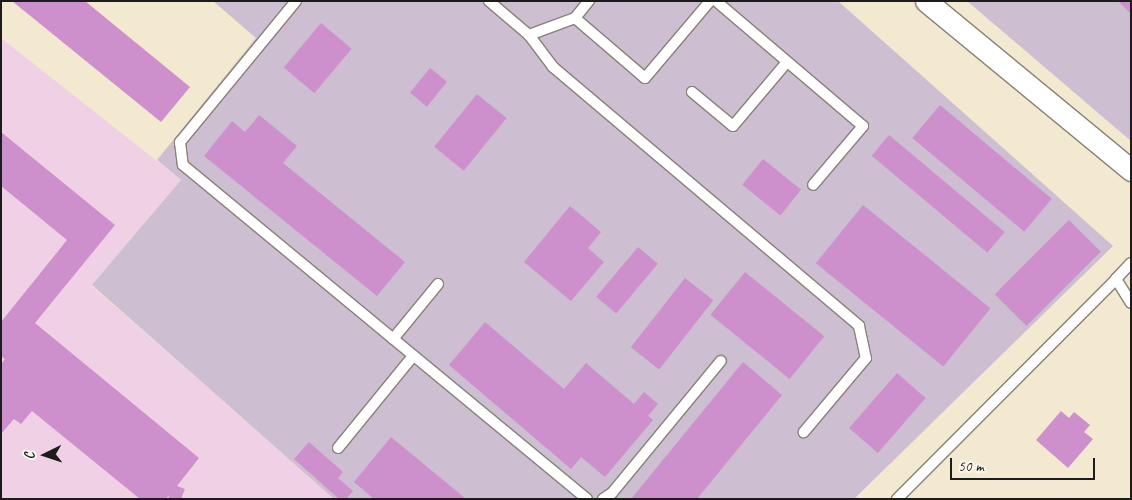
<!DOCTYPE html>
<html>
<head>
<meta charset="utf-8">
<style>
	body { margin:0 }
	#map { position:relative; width:1132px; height:500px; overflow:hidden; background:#f3e8d0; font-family:Caveat,sans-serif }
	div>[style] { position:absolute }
	.built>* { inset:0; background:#f0d0e4 }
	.industrial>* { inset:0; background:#cebed1 }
	.building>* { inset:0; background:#ce90cc; transform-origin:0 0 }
	.roads { filter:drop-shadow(1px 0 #888276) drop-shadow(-1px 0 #888276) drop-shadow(0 1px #888276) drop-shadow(0 -1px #888276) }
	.lane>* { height:10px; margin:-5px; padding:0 5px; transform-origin:5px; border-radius:5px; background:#fff }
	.street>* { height:21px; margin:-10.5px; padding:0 10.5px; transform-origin:10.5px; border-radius:10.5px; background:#fff }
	span { translate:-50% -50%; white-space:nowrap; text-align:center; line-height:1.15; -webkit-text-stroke:4px #fbf7ec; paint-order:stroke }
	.frame { position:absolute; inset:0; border:2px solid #1c1c1c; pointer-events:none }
	.north { position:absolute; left:20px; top:430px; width:50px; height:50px; -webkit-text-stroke:4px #fbf7ec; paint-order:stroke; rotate:266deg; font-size:14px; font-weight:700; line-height:20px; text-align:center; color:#1c1c1c }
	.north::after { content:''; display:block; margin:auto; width:18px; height:22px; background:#1c1c1c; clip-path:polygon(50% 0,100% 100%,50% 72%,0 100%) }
	.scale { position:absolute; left:950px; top:458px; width:145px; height:22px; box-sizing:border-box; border:2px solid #1c1c1c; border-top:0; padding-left:6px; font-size:15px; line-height:18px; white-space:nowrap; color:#1c1c1c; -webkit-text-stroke:4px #fbf7ec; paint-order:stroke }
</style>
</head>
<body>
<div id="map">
	<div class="built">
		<i style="clip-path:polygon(1px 38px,181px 180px,92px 286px,334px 499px,1px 499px)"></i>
	</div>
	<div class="industrial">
		<i style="clip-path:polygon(213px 1px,838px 1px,1113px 246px,854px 499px,334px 499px,92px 285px,181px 180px,157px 160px,256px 38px)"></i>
		<i style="clip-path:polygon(967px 1px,1131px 1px,1131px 141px)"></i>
	</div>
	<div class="building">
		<i style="clip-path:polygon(12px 1px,85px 1px,190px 87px,161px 122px)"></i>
		<i style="clip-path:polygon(1118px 1px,1131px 1px,1131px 14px)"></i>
		<i style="left:321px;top:23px;width:40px;height:58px;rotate:40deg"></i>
		<i style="left:430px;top:68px;width:22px;height:32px;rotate:39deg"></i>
		<i style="left:477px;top:94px;width:38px;height:68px;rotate:39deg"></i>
		<i style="left:940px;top:105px;width:146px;height:43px;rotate:40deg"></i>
		<i style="clip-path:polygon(259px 115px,297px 146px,283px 163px,405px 262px,377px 296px,204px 156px,232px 121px,245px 132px)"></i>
		<i style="clip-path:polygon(1px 132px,115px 225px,35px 323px,199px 458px,177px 486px,185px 489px,181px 499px,168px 499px,169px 495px,166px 499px,140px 499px,32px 411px,21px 424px,14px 419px,1px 434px,1px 364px,5px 359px,1px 356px,1px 322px,67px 240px,1px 186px)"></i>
		<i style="left:889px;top:135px;width:151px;height:27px;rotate:40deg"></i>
		<i style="left:763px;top:159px;width:49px;height:33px;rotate:39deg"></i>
		<i style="left:863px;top:205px;width:164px;height:75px;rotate:39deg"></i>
		<i style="clip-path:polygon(570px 206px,601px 232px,588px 248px,604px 262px,571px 301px,524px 262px)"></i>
		<i style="left:1069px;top:220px;width:45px;height:105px;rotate:45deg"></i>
		<i style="left:638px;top:247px;width:26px;height:65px;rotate:40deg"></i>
		<i style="left:745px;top:272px;width:102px;height:55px;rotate:39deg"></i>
		<i style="left:685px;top:278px;width:36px;height:88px;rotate:38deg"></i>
		<i style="clip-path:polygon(485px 322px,564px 389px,586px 363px,634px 404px,644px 392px,658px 404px,648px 416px,653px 420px,605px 477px,581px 457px,571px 469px,449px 365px)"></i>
		<i style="clip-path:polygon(743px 362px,782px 395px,697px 499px,631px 499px)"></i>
		<i style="left:897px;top:373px;width:38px;height:73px;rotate:41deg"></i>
		<i style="clip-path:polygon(1061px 411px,1069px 418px,1074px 412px,1090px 425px,1084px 432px,1093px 439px,1068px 468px,1036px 440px)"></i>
		<i style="clip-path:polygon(391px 437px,466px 499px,374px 499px,354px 482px)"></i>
		<i style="clip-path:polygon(309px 442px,343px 472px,338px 478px,353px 491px,346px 499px,339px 499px,294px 459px)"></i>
	</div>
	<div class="roads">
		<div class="lane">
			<i style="left:296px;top:1px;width:183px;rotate:129.4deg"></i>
			<i style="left:180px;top:142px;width:23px;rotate:83deg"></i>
			<i style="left:183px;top:165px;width:524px;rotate:39.58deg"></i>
			<i style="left:489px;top:1px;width:52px;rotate:40.4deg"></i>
			<i style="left:529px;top:35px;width:40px;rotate:53deg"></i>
			<i style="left:553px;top:67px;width:401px;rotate:40.2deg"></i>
			<i style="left:859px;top:326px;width:33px;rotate:78deg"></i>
			<i style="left:866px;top:358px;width:97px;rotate:130deg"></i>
			<i style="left:716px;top:1px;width:193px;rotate:40.4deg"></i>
			<i style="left:863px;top:126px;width:77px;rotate:130.3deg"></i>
			<i style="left:575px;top:18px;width:92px;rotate:40.6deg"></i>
			<i style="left:645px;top:78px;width:101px;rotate:-49.8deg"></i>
			<i style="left:529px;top:35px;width:49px;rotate:-20.3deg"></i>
			<i style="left:575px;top:18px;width:22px;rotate:-51deg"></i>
			<i style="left:692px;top:92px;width:53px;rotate:39.7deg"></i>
			<i style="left:733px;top:126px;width:84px;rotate:-49.8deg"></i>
			<i style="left:1116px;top:279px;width:22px;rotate:-47deg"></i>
			<i style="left:393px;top:339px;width:71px;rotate:-50.7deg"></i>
			<i style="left:338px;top:448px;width:119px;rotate:-50.8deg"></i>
			<i style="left:603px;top:499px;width:11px;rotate:-34deg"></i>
			<i style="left:612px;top:493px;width:171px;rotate:-50.5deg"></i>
			<i style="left:897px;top:499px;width:310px;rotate:-45.1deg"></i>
			<i style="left:1116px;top:279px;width:28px;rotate:58deg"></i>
		</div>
		<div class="street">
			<i style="left:926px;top:1px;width:266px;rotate:39.5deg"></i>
		</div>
	</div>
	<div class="frame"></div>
	<div class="north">С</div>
	<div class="scale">50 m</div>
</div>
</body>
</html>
